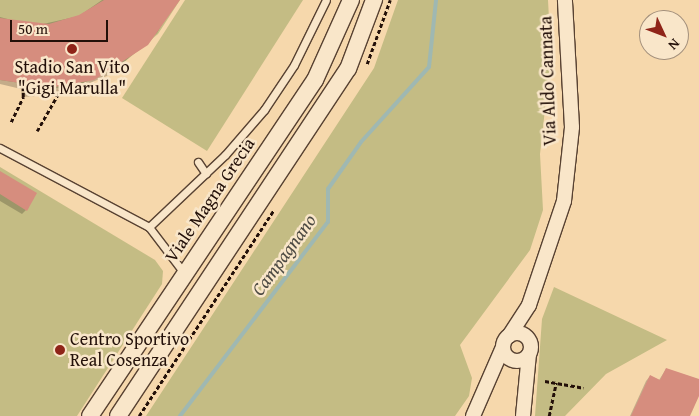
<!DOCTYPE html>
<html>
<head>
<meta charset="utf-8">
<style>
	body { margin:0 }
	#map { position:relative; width:699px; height:416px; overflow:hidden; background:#f6d8ac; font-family:"Gentium Book Plus",serif }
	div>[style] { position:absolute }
	.green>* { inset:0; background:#c4bc84 }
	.shadow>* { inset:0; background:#0003 }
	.stream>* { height:4px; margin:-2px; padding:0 2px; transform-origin:2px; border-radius:2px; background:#9fb8b2 }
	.building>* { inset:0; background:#d68d7e }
	.path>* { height:2.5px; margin-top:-1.25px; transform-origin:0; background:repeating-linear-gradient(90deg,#231009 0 4px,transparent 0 6.5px) }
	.roads { filter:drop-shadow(1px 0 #584232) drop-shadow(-1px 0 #584232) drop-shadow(0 1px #584232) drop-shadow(0 -1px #584232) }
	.service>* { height:7px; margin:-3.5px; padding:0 3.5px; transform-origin:3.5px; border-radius:3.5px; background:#f9e6c9 }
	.minor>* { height:14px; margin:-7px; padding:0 7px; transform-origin:7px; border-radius:7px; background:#f9e6c9 }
	.minor>.ring { margin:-7px; padding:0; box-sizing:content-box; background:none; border:14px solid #f9e6c9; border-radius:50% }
	.tertiary>* { height:16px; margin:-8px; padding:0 8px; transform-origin:8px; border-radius:8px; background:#f9e6c9 }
	.dots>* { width:14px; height:14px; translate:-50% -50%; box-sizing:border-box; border:2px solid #f9e6c9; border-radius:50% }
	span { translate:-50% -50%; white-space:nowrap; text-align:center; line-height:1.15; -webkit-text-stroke:5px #f9e6c9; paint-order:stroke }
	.poi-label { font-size:18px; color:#231009 }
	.left { translate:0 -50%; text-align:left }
	.street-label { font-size:18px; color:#231009 }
	.water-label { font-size:19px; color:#4e4b44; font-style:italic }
	.north { position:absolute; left:639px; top:10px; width:50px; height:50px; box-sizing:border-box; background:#f9e6c9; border:1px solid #a3907c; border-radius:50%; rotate:133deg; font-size:14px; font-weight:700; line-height:20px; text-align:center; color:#231009 }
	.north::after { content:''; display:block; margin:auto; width:18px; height:22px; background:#8f2418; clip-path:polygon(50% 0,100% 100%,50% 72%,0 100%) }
	.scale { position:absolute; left:10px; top:20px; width:98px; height:22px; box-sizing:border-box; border:2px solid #231009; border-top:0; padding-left:6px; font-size:15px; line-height:18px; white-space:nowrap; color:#231009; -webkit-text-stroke:4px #f9e6c9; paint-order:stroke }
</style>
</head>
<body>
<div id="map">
	<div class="green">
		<i style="clip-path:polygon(0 0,180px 0,158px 34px,116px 69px,78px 85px,27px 92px,27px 84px,0 80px)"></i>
		<i style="clip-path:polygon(185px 0,303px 0,207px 151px,122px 98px)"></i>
		<i style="clip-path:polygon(398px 0,548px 0,551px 56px,540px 154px,543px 210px,530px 250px,460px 345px,472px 378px,469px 396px,455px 416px,146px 416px,374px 68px)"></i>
		<i style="clip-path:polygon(0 167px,155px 260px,163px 271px,162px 284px,77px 416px,0 416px)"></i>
		<i style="clip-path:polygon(554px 287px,667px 340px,606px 374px,565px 416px,535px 416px,542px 319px)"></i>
	</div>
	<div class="shadow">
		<i style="clip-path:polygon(102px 0,176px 0,157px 33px,109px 75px,71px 91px,38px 96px,22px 97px,21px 89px,0 84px,0 17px,34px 26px,79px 16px)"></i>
		<i style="clip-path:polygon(0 172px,26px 210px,22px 214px,0 201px)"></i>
		<i style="clip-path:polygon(666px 369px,697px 379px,699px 393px,688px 416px,630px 416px,646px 381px,650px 376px,659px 380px)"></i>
	</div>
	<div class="stream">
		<i style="left:180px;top:416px;width:244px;rotate:-52.7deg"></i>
		<i style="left:328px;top:222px;width:33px;rotate:-90deg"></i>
		<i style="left:328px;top:189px;width:57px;rotate:-54.9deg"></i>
		<i style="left:361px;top:142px;width:101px;rotate:-47.8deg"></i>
		<i style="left:429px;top:67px;width:67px;rotate:-84deg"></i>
	</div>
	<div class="building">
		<i style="clip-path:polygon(104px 0,180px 0,148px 45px,94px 80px,27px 92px,27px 84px,0 80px,0 18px,49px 24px,79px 15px)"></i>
		<i style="clip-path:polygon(0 171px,37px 193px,27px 211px,0 194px)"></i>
		<i style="clip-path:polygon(666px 368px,699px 379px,699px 396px,690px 416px,631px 416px,650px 375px,660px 380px)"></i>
	</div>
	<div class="path">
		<i style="left:367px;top:64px;width:68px;rotate:-70.2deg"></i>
		<i style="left:11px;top:122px;width:28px;rotate:-64deg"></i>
		<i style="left:23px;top:97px;width:14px;rotate:-90deg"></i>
		<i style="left:37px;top:131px;width:48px;rotate:-60.3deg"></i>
		<i style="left:545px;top:381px;width:39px;rotate:10deg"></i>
		<i style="left:139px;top:416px;width:246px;rotate:-56.8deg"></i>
		<i style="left:549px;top:416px;width:34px;rotate:-78deg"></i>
	</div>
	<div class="roads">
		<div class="service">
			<i style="left:0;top:148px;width:169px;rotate:27.9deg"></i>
			<i style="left:149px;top:227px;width:58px;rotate:52.7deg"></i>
			<i style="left:198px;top:162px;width:14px;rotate:56deg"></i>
			<i style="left:149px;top:227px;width:105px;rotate:-43.5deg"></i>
			<i style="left:225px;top:155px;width:60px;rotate:-49.1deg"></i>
			<i style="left:264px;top:110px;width:54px;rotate:-56.3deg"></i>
			<i style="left:294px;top:65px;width:72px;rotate:-63.8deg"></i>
		</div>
		<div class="minor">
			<i class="ring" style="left:503px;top:333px;width:14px;height:14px"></i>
			<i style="left:509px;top:336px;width:37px;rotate:-57deg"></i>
			<i style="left:529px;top:305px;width:110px;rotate:-71.4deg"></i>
			<i style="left:564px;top:201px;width:74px;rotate:-83.8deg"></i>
			<i style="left:572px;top:127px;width:127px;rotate:-93.2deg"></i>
			<i style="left:473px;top:416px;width:75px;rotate:-66.5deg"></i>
			<i style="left:523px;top:416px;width:62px;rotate:-84.5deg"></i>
		</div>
		<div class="tertiary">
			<i style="left:90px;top:416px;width:404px;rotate:-56.2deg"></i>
			<i style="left:315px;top:80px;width:88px;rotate:-65.8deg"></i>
			<i style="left:118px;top:416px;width:416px;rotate:-56.5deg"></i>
			<i style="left:348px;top:69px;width:74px;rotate:-69.4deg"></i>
		</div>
	</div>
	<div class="dots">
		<i style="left:72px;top:49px;background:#8f2418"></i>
		<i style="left:60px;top:350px;background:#8f2418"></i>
	</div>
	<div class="poi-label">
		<span style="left:72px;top:78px">Stadio San Vito<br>"Gigi Marulla"</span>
		<span class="left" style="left:70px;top:350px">Centro Sportivo<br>Real Cosenza</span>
	</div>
	<div class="street-label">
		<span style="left:548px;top:81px;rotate:-92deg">Via Aldo Cannata</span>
		<span style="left:210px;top:200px;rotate:-56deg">Viale Magna Grecia</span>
	</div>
	<div class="water-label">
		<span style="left:284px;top:255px;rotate:-54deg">Campagnano</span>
	</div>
	<div class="north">N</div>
	<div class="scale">50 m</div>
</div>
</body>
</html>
